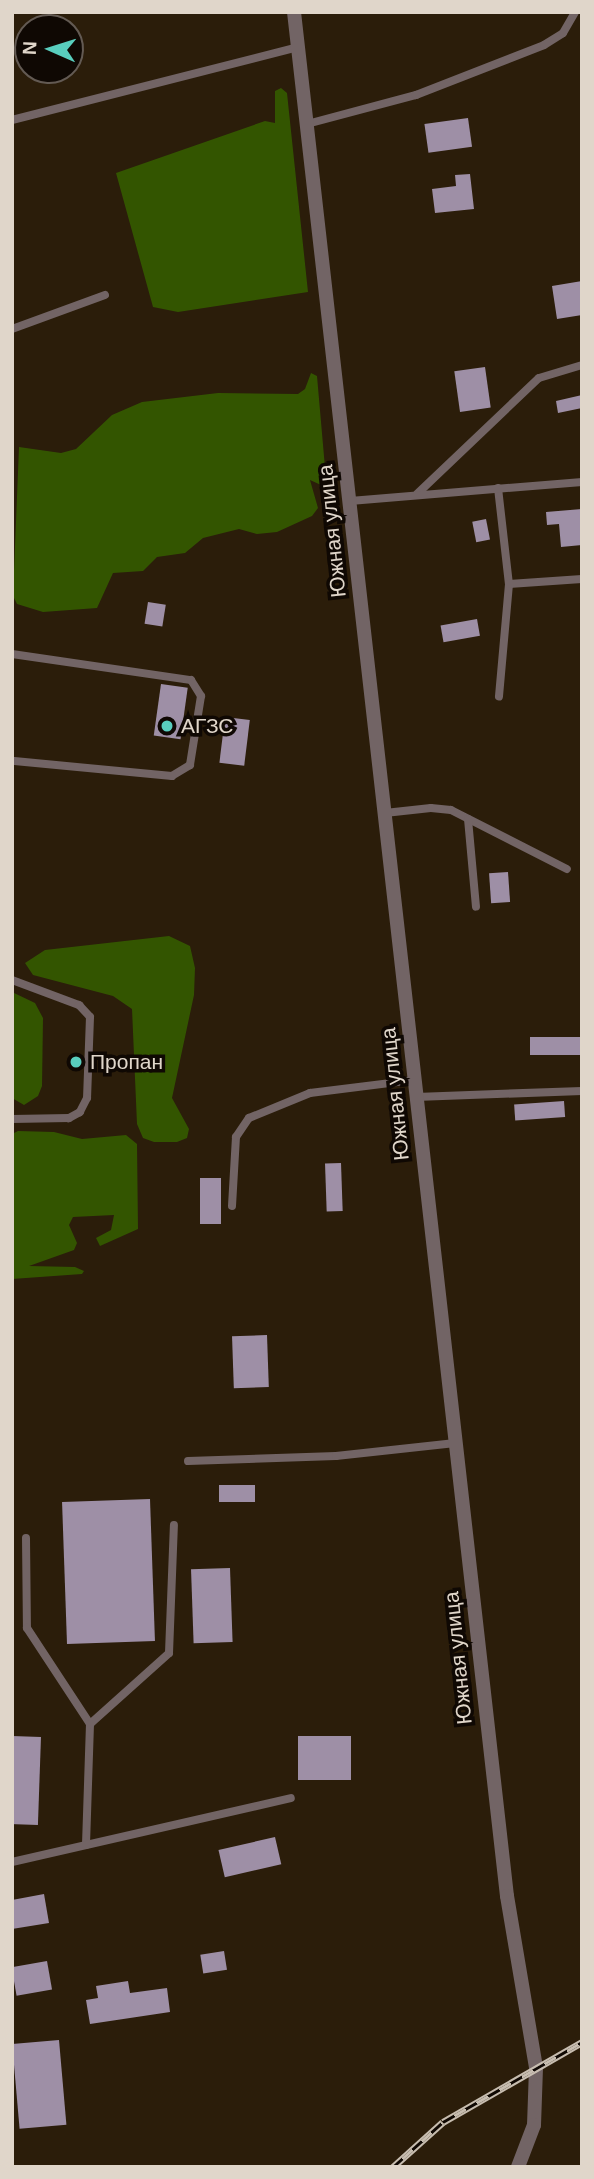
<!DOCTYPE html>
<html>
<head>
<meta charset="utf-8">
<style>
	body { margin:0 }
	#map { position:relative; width:594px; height:2179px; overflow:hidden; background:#2b1d0a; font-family:Arial,sans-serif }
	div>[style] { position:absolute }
	.forest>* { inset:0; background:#350 }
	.building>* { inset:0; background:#9e8fa6; transform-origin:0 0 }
	.lane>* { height:8px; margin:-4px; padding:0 4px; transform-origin:4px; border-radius:4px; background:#726465 }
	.street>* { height:14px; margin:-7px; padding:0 7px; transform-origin:7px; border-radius:7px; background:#726465 }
	.rail>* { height:7px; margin-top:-3.5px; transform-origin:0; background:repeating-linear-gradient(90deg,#0f0803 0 13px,#c7bdb0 0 26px); box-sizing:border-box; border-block:2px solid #c7bdb0 }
	.dots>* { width:19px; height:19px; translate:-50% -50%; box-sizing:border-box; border:4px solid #0f0803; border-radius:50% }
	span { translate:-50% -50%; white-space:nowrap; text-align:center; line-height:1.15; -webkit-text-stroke:7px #0f0803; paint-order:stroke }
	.street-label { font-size:21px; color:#e0d6ca }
	.poi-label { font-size:21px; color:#e0d6ca }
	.left { translate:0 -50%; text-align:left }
	.frame { position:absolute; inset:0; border:14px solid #e0d6ca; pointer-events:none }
	.north { position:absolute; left:14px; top:14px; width:70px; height:70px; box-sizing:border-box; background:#0f0803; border:2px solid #635a53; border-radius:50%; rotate:273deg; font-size:19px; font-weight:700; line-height:28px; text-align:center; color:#e0d6ca }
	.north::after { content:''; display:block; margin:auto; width:24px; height:32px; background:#59cebe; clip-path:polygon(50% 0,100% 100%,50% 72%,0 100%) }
</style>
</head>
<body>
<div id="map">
	<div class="forest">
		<i style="clip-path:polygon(281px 88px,287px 93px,308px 292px,178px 312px,153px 307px,116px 173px,265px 121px,275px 123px,275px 91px)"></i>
		<i style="clip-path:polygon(311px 373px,317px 376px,326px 479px,321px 485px,310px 480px,318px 508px,312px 516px,277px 532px,257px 534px,239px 529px,203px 538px,185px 553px,157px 557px,143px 571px,113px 573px,97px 608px,43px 612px,17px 604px,13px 596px,19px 447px,61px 453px,76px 449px,112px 415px,142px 402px,218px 393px,298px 394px,305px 389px)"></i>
		<i style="clip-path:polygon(169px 936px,190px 946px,195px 968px,194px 995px,172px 1098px,189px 1129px,187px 1138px,177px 1142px,154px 1142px,143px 1138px,137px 1124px,132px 1009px,113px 996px,33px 975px,25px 963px,45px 950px)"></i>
		<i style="clip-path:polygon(12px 992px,35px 1003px,43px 1018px,42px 1086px,38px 1096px,24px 1105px,12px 1098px)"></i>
		<i style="clip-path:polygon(18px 1131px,54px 1132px,82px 1139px,126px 1135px,137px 1144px,138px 1229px,100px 1246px,96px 1238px,111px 1230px,114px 1215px,73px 1217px,69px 1225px,77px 1243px,74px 1250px,29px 1266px,75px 1267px,84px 1271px,82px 1274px,12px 1279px,12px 1134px)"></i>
	</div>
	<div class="building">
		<i style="left:468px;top:118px;width:29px;height:44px;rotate:82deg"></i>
		<i style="clip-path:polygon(470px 174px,474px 209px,435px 213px,432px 189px,456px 186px,455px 175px)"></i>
		<i style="clip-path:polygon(582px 281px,582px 315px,557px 319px,552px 286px)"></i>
		<i style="left:485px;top:367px;width:41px;height:31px;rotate:82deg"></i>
		<i style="clip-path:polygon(582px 395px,582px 408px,558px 413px,556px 401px)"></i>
		<i style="clip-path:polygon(582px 509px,582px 545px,561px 547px,559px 524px,547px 525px,546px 512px)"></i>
		<i style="left:486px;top:519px;width:21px;height:14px;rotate:79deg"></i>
		<i style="left:148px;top:602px;width:18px;height:22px;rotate:9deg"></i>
		<i style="left:477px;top:619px;width:17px;height:37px;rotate:80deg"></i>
		<i style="left:161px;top:684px;width:27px;height:52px;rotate:8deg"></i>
		<i style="left:225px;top:717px;width:25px;height:46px;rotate:7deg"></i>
		<i style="left:508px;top:872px;width:30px;height:19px;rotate:86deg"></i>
		<i style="left:582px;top:1037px;width:18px;height:52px;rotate:90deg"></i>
		<i style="left:564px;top:1101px;width:16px;height:50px;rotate:86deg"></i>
		<i style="left:341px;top:1163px;width:48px;height:16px;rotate:88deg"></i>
		<i style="left:200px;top:1178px;width:21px;height:46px"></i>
		<i style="left:267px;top:1335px;width:52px;height:35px;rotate:88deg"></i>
		<i style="left:255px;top:1485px;width:17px;height:36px;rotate:90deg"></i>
		<i style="left:150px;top:1499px;width:142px;height:88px;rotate:88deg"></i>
		<i style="left:230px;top:1568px;width:74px;height:39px;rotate:88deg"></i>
		<i style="left:12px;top:1736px;width:29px;height:88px;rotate:2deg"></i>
		<i style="left:298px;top:1736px;width:53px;height:44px"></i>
		<i style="left:275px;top:1837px;width:28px;height:58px;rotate:77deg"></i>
		<i style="clip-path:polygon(44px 1894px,49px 1923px,12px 1929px,12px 1900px)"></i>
		<i style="left:224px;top:1951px;width:19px;height:24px;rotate:81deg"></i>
		<i style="left:47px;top:1961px;width:29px;height:36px;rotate:80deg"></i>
		<i style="clip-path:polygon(128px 1981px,130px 1993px,167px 1988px,170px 2012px,90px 2024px,86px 2000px,98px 1998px,96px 1986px)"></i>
		<i style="left:59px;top:2040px;width:85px;height:47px;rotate:85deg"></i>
	</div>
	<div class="lane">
		<i style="left:12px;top:120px;width:295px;rotate:-14.3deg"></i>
		<i style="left:307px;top:124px;width:113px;rotate:-14.9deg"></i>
		<i style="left:416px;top:95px;width:137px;rotate:-21.3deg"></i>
		<i style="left:544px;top:45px;width:22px;rotate:-32deg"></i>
		<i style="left:563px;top:33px;width:24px;rotate:-60deg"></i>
		<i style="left:12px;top:329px;width:99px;rotate:-20.1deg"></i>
		<i style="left:498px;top:488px;width:97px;rotate:83.5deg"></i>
		<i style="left:509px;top:584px;width:113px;rotate:95.1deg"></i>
		<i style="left:417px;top:494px;width:168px;rotate:-43.6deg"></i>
		<i style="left:539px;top:378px;width:45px;rotate:-16.8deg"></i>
		<i style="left:350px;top:501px;width:233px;rotate:-4.7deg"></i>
		<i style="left:509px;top:584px;width:73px;rotate:-3.9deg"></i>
		<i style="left:12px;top:654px;width:181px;rotate:8.3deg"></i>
		<i style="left:191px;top:680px;width:19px;rotate:58deg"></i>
		<i style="left:201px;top:696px;width:70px;rotate:99.1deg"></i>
		<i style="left:190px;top:765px;width:21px;rotate:149deg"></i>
		<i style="left:172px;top:776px;width:161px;rotate:-174.6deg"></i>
		<i style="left:385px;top:813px;width:46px;rotate:-6.2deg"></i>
		<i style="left:431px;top:808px;width:20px;rotate:6deg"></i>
		<i style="left:451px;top:810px;width:130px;rotate:27deg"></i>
		<i style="left:468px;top:819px;width:88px;rotate:84.8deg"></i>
		<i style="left:12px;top:980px;width:72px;rotate:20.5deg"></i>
		<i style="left:79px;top:1005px;width:16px;rotate:47deg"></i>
		<i style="left:90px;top:1017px;width:81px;rotate:92.1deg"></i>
		<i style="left:87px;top:1098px;width:16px;rotate:117deg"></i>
		<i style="left:80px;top:1112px;width:13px;rotate:151deg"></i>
		<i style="left:69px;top:1118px;width:57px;rotate:179deg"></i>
		<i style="left:416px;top:1097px;width:166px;rotate:-2.1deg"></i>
		<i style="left:232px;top:1206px;width:69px;rotate:-86.7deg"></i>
		<i style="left:236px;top:1137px;width:23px;rotate:-56deg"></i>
		<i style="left:249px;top:1118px;width:66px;rotate:-22.3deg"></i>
		<i style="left:310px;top:1093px;width:106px;rotate:-7.1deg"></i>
		<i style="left:188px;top:1461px;width:148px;rotate:-1.9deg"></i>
		<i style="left:336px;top:1456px;width:120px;rotate:-6.2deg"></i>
		<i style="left:26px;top:1538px;width:90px;rotate:89.4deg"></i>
		<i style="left:27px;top:1628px;width:115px;rotate:56.7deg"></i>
		<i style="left:90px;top:1724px;width:121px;rotate:91.9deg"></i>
		<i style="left:90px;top:1724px;width:106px;rotate:-41.9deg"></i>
		<i style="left:169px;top:1653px;width:128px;rotate:-87.8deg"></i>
		<i style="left:12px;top:1862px;width:286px;rotate:-12.9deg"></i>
	</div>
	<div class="street">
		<i style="left:294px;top:12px;width:1896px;rotate:83.55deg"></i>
		<i style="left:507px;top:1896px;width:174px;rotate:80.4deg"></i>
		<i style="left:536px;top:2068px;width:57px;rotate:92deg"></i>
		<i style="left:534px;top:2125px;width:45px;rotate:110.9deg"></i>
	</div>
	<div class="rail">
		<i style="left:393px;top:2167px;width:67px;rotate:-42deg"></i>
		<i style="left:443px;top:2122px;width:160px;rotate:-29.9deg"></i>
	</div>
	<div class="dots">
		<i style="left:167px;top:726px;background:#59cebe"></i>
		<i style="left:76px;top:1062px;background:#59cebe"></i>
	</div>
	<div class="street-label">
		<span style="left:332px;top:531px;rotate:-96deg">Южная улица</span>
		<span style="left:395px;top:1094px;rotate:-96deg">Южная улица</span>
		<span style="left:458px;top:1658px;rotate:-96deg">Южная улица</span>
	</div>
	<div class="poi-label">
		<span class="left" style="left:181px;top:726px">АГЗС</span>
		<span class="left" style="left:90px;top:1062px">Пропан</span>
	</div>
	<div class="frame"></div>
	<div class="north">N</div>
</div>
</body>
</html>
